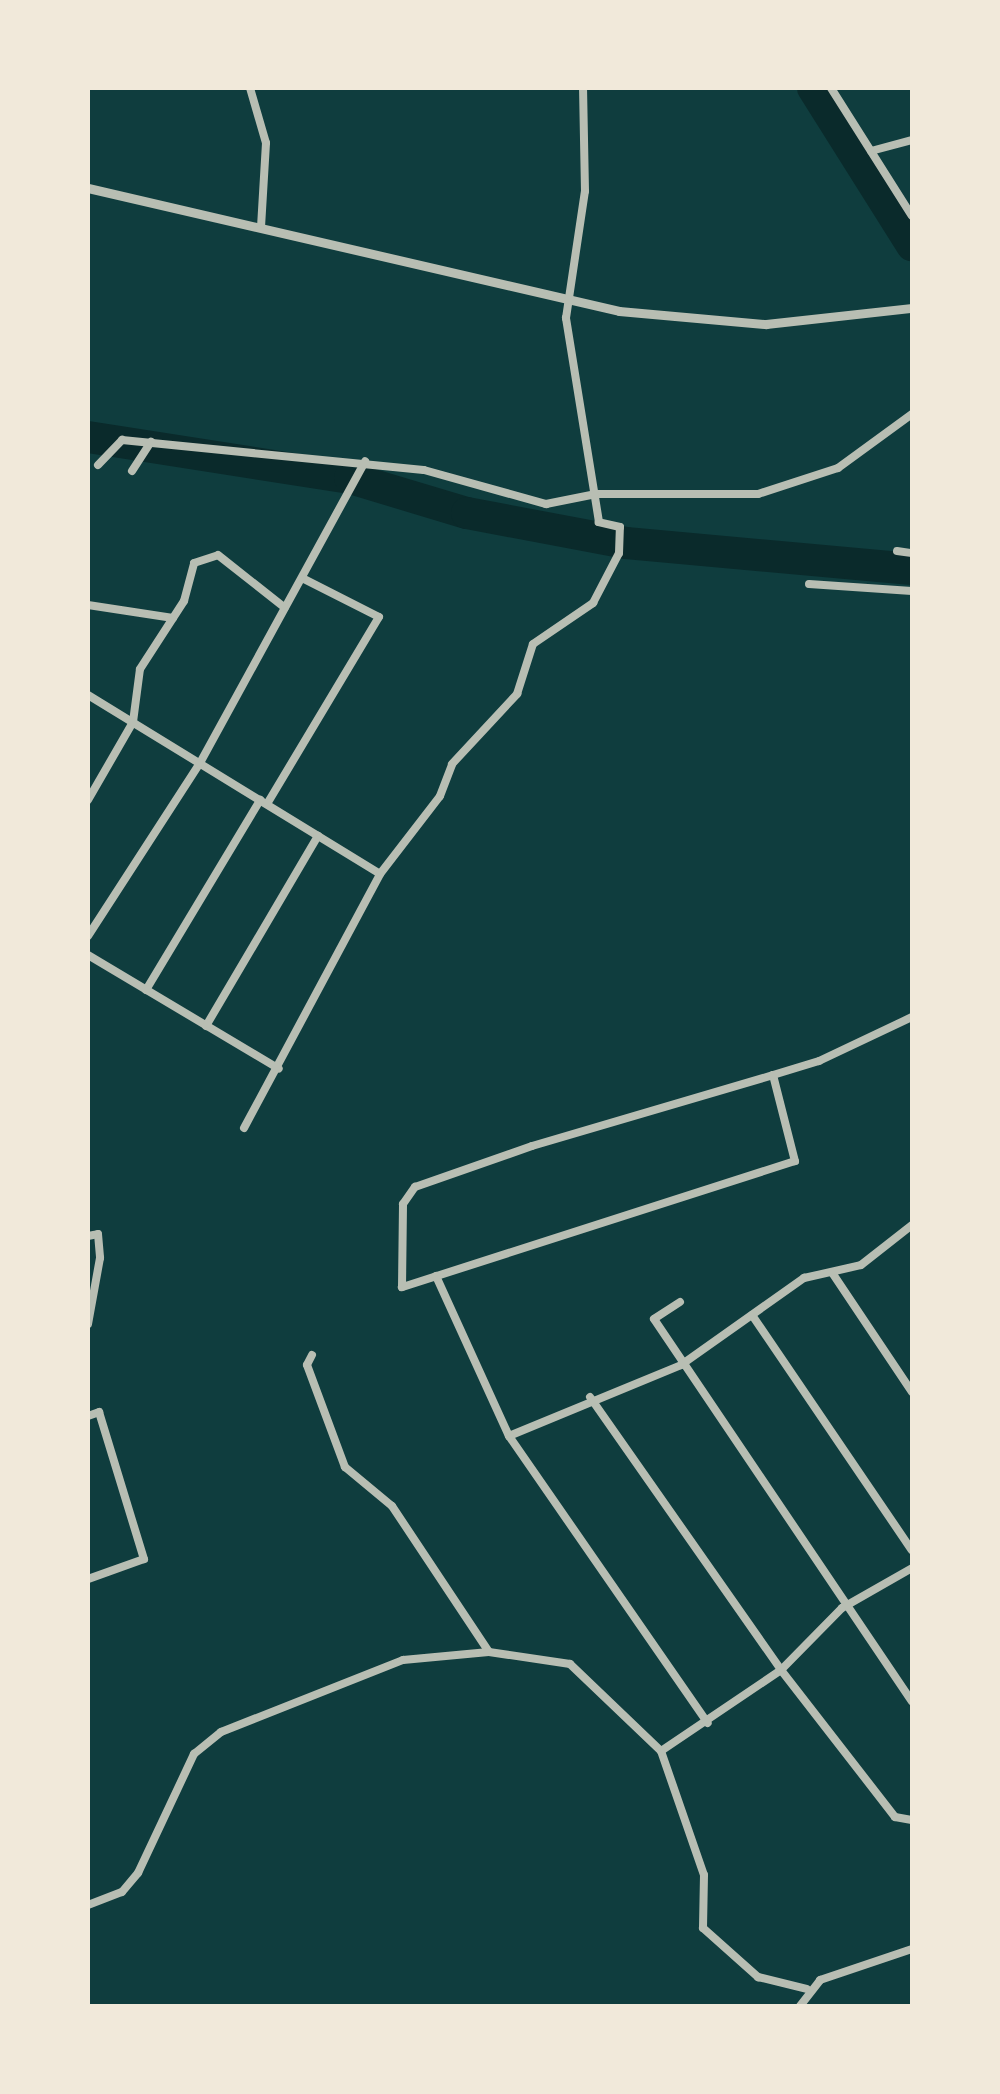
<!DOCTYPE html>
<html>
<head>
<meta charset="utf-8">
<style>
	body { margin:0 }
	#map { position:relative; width:1000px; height:2094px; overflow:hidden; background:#0f3d3e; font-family:"Work Sans",sans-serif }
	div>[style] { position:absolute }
	.river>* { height:32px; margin:-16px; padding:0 16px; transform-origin:16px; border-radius:16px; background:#0a2a2b }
	.minor>* { height:8px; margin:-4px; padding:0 4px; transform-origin:4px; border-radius:4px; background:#b8beb3 }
	.tertiary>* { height:9px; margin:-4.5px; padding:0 4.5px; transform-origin:4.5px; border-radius:4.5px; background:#b8beb3 }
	span { translate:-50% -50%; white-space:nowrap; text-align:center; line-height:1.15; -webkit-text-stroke:10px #f1e9da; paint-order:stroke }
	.frame { position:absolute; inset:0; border:90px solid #f1e9da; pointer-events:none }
</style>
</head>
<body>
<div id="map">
	<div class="river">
		<i style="left:813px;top:88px;width:186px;rotate:57.8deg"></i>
		<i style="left:88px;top:437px;width:265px;rotate:8.9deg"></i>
		<i style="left:350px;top:478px;width:122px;rotate:16.7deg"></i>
		<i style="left:467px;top:513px;width:162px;rotate:10.7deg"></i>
		<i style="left:626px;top:543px;width:287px;rotate:5.2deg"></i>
	</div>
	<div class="minor">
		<i style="left:250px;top:88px;width:57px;rotate:73.8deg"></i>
		<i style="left:266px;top:143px;width:83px;rotate:93.4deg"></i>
		<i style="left:831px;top:88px;width:151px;rotate:57.7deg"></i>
		<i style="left:871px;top:151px;width:42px;rotate:-15deg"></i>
		<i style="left:98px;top:465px;width:35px;rotate:-46deg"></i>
		<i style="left:122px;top:440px;width:303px;rotate:5.7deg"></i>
		<i style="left:424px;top:470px;width:127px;rotate:15.6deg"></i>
		<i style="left:546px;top:504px;width:51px;rotate:-11.3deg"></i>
		<i style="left:596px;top:494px;width:162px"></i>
		<i style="left:758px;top:494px;width:84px;rotate:-18deg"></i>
		<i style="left:838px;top:468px;width:92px;rotate:-36.1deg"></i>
		<i style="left:132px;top:471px;width:35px;rotate:-57deg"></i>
		<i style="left:897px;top:551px;width:15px;rotate:8deg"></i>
		<i style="left:809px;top:584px;width:103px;rotate:3.9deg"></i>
		<i style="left:88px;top:605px;width:86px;rotate:8.7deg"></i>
		<i style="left:88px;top:695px;width:342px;rotate:31.5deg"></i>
		<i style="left:88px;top:800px;width:90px;rotate:-60deg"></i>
		<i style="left:133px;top:722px;width:53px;rotate:-82.5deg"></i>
		<i style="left:140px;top:669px;width:81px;rotate:-57.1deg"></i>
		<i style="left:184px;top:601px;width:39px;rotate:-75deg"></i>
		<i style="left:194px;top:563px;width:25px;rotate:-18deg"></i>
		<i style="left:218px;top:555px;width:85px;rotate:38.3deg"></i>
		<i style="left:267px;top:804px;width:218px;rotate:-59.1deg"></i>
		<i style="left:379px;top:617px;width:86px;rotate:-153.1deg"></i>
		<i style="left:88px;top:936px;width:206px;rotate:-57.1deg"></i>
		<i style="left:200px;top:763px;width:344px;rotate:-61.3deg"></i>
		<i style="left:88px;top:955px;width:222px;rotate:30.8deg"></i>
		<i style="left:146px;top:990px;width:222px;rotate:-59deg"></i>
		<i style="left:206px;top:1026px;width:221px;rotate:-59.5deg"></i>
		<i style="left:773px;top:1075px;width:89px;rotate:75.7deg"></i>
		<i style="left:795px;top:1161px;width:413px;rotate:162.2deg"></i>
		<i style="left:402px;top:1287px;width:83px;rotate:-89.3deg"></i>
		<i style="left:403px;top:1204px;width:21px;rotate:-55deg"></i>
		<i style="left:415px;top:1187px;width:124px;rotate:-19.3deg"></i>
		<i style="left:532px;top:1146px;width:251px;rotate:-16.4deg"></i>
		<i style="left:773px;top:1075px;width:48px;rotate:-16.9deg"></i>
		<i style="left:819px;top:1061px;width:103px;rotate:-25.3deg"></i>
		<i style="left:244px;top:1128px;width:288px;rotate:-61.8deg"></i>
		<i style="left:380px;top:874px;width:98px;rotate:-52.4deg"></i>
		<i style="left:440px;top:796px;width:34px;rotate:-69deg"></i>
		<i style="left:452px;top:764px;width:96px;rotate:-47.1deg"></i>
		<i style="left:517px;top:694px;width:52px;rotate:-72.3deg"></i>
		<i style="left:533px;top:644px;width:73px;rotate:-34.3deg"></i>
		<i style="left:593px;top:603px;width:56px;rotate:-62.5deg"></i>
		<i style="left:619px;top:553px;width:26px;rotate:-88deg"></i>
		<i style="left:620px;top:527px;width:22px;rotate:-167deg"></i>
		<i style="left:599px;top:522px;width:207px;rotate:-99.2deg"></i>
		<i style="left:566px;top:318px;width:128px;rotate:-81.5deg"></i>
		<i style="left:585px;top:191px;width:103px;rotate:-91.1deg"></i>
		<i style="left:88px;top:1236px;width:10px;rotate:-11deg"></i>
		<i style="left:98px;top:1234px;width:24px;rotate:85deg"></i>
		<i style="left:100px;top:1258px;width:67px;rotate:100.3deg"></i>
		<i style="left:833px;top:1274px;width:142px;rotate:56.2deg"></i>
		<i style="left:436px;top:1276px;width:176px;rotate:65.5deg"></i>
		<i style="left:509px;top:1436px;width:349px;rotate:55.3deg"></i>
		<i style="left:680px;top:1302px;width:31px;rotate:147deg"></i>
		<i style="left:654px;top:1319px;width:461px;rotate:56deg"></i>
		<i style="left:752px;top:1315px;width:284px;rotate:55.8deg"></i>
		<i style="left:312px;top:1355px;width:11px;rotate:117deg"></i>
		<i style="left:307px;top:1365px;width:109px;rotate:69.6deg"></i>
		<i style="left:345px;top:1467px;width:61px;rotate:39.7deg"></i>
		<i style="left:392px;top:1506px;width:175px;rotate:56.4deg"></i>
		<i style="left:590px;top:1397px;width:333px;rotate:55deg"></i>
		<i style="left:781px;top:1670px;width:186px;rotate:52.2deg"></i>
		<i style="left:895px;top:1817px;width:17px;rotate:10deg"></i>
		<i style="left:88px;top:1416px;width:12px;rotate:-20deg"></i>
		<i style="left:99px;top:1412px;width:154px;rotate:73deg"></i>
		<i style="left:144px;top:1559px;width:59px;rotate:160.3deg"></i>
		<i style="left:509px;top:1436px;width:186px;rotate:-22.4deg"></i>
		<i style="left:681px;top:1365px;width:151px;rotate:-35.3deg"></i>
		<i style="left:804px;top:1278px;width:58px;rotate:-12.8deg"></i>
		<i style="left:861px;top:1265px;width:65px;rotate:-38.1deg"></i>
		<i style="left:661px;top:1751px;width:131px;rotate:70.9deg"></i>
		<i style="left:704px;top:1875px;width:53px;rotate:91.1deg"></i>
		<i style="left:703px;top:1928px;width:74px;rotate:41.7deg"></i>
		<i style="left:758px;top:1977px;width:50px;rotate:13.8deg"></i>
		<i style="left:88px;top:1905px;width:36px;rotate:-21deg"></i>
		<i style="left:122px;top:1892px;width:25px;rotate:-50deg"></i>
		<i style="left:138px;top:1873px;width:132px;rotate:-64.8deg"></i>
		<i style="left:194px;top:1754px;width:35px;rotate:-39deg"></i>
		<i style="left:221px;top:1732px;width:196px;rotate:-21.6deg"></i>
		<i style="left:403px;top:1660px;width:86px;rotate:-5.3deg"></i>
		<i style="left:489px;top:1652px;width:82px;rotate:8.4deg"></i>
		<i style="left:570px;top:1664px;width:126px;rotate:43.7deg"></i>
		<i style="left:661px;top:1751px;width:145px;rotate:-34deg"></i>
		<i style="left:781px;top:1670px;width:87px;rotate:-45.5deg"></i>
		<i style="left:842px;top:1608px;width:81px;rotate:-29.7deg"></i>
		<i style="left:800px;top:2006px;width:33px;rotate:-52deg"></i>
		<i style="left:820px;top:1980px;width:97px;rotate:-18.6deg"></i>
	</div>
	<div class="tertiary">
		<i style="left:88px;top:188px;width:545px;rotate:13.04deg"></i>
		<i style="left:619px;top:311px;width:148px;rotate:5.1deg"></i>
		<i style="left:766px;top:324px;width:147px;rotate:-6.3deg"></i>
	</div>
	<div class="frame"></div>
</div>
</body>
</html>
